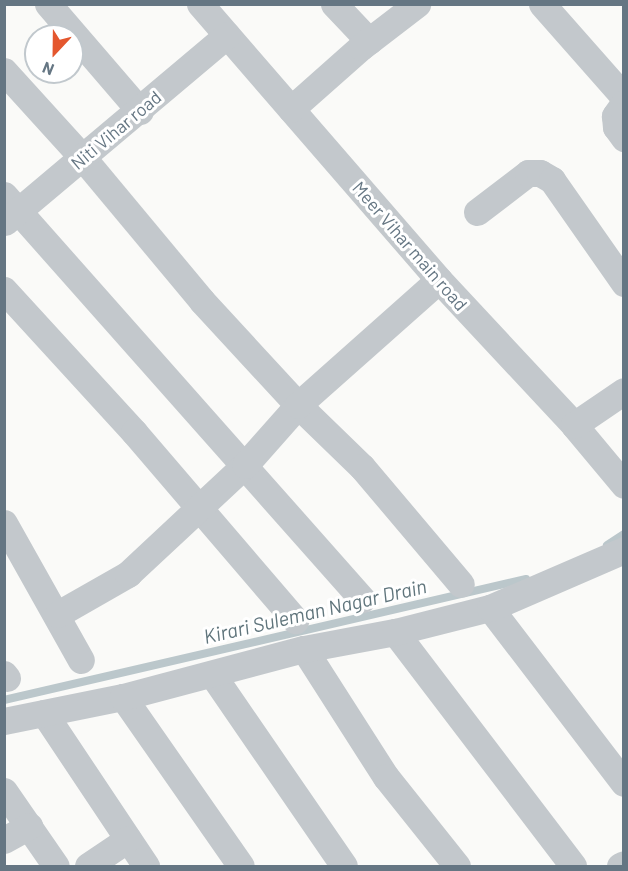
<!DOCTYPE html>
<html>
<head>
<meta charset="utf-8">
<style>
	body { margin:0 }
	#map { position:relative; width:628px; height:871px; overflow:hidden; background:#fafaf8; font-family:Barlow,sans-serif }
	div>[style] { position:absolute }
	.stream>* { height:8px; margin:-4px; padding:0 4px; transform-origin:4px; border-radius:4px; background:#bbc7cb }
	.minor>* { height:27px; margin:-13.5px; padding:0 13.5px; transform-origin:13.5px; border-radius:13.5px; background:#c3c8cc }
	span { translate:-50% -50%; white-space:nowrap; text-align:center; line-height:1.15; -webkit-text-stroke:6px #fff; paint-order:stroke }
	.street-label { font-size:18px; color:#657683 }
	.water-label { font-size:20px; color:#60757c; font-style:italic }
	.frame { position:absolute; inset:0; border:6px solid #657683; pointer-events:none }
	.north { position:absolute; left:24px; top:24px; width:60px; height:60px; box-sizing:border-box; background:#fff; border:2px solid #c1c8cd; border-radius:50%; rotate:202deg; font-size:16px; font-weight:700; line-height:24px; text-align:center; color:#657683 }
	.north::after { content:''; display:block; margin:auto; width:21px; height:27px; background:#e4572e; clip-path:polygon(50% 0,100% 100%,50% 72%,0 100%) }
</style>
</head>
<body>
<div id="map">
	<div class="stream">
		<i style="left:607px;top:545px;width:20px;rotate:-33deg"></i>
		<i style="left:4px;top:700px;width:536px;rotate:-13.05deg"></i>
	</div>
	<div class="minor">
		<i style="left:48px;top:4px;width:141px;rotate:49.3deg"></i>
		<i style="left:200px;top:4px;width:365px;rotate:49.1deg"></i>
		<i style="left:439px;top:280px;width:198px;rotate:47deg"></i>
		<i style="left:574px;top:425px;width:78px;rotate:50.2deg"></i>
		<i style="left:334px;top:4px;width:51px;rotate:46.6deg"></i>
		<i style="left:542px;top:4px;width:124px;rotate:48.6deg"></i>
		<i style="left:4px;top:71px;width:118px;rotate:47.8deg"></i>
		<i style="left:83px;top:158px;width:186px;rotate:50.2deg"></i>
		<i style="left:202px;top:301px;width:142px;rotate:47.3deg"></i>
		<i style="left:298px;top:405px;width:89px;rotate:44.1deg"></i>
		<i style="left:362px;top:467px;width:153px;rotate:49.8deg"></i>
		<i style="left:624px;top:103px;width:16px;rotate:125deg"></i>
		<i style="left:615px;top:116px;width:11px;rotate:85deg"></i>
		<i style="left:616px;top:127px;width:14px;rotate:54deg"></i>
		<i style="left:291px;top:109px;width:94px;rotate:-41.5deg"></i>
		<i style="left:361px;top:47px;width:71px;rotate:-37.5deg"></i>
		<i style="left:4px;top:195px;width:540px;rotate:48.45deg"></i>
		<i style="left:477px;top:212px;width:64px;rotate:-37.4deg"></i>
		<i style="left:528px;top:173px;width:12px"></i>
		<i style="left:540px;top:173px;width:14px;rotate:30deg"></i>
		<i style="left:552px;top:180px;width:126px;rotate:55deg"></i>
		<i style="left:5px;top:222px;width:290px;rotate:-40.1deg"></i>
		<i style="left:4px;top:290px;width:193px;rotate:47.5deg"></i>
		<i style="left:134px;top:432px;width:248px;rotate:49.4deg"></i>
		<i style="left:574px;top:425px;width:60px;rotate:-34.2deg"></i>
		<i style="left:4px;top:523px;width:157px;rotate:60.7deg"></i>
		<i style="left:490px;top:608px;width:220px;rotate:52.6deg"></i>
		<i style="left:58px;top:614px;width:81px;rotate:-29.7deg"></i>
		<i style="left:128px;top:574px;width:160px;rotate:-43deg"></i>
		<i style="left:245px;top:465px;width:80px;rotate:-48.5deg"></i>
		<i style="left:298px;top:405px;width:188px;rotate:-41.6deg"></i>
		<i style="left:395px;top:632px;width:294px;rotate:52.7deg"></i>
		<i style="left:304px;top:649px;width:152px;rotate:57.4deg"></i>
		<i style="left:386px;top:777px;width:114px;rotate:51.4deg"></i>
		<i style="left:4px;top:674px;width:5px;rotate:53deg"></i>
		<i style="left:212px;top:674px;width:233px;rotate:55.5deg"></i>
		<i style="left:123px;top:697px;width:206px;rotate:55.1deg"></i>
		<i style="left:44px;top:713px;width:184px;rotate:56.3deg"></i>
		<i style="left:4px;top:721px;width:121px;rotate:-11.4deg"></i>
		<i style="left:123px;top:697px;width:187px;rotate:-14.9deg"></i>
		<i style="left:304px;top:649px;width:93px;rotate:-10.6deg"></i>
		<i style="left:395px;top:632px;width:98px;rotate:-14.2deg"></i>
		<i style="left:490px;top:608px;width:146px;rotate:-23.4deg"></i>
		<i style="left:4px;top:791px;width:91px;rotate:55.3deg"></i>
		<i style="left:4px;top:840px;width:29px;rotate:-29deg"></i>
		<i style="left:88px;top:866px;width:48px;rotate:-34deg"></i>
		<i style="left:620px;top:866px;width:4px;rotate:-27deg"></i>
	</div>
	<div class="street-label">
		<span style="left:116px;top:130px;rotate:-40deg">Niti Vihar road</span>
		<span style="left:410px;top:246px;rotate:49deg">Meer Vihar main road</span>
	</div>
	<div class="water-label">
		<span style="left:315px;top:611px;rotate:-13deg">Kirari Suleman Nagar Drain</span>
	</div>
	<div class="frame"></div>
	<div class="north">N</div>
</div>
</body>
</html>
